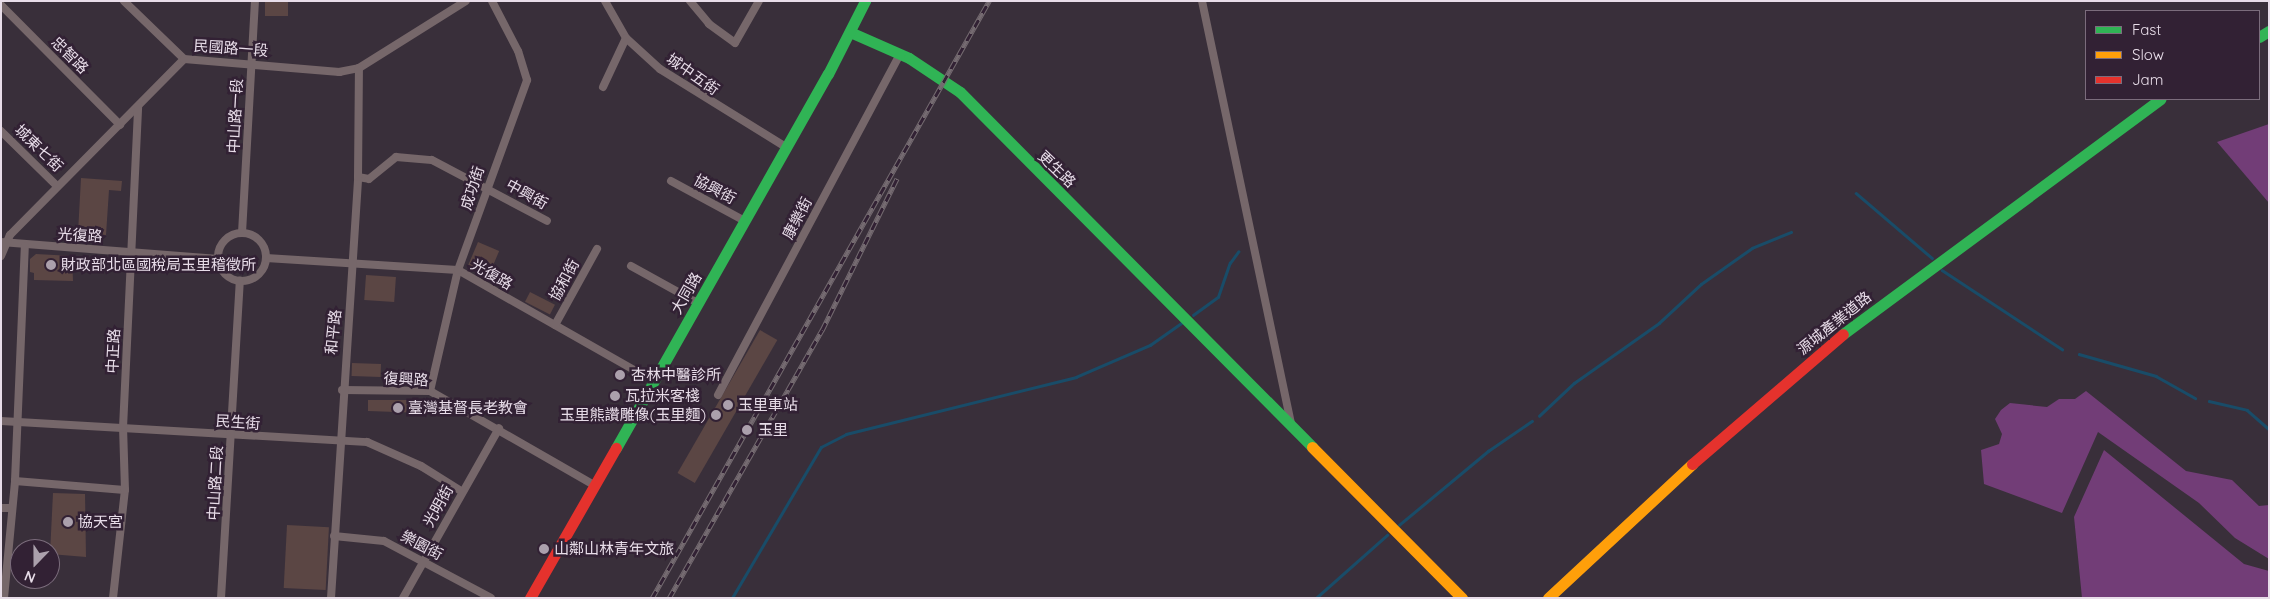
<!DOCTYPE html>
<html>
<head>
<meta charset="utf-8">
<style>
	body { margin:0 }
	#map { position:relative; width:2270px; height:599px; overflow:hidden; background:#392f3a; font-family:Quicksand,"Noto Sans TC",sans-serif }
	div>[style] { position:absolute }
	.green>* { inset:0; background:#723d77 }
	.stream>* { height:2.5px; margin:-1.25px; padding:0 1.25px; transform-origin:1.25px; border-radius:1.25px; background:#194c68 }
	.building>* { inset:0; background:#5b4644; transform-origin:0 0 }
	.street>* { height:8px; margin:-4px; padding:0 4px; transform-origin:4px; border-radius:4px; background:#76676a }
	.street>.ring { margin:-4px; padding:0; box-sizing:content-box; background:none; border:8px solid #76676a; border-radius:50% }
	.fast>* { height:11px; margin:-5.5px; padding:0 5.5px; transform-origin:5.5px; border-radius:5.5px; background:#30b455 }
	.slow>* { height:11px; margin:-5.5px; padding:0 5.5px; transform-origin:5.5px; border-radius:5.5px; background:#ff9f0a }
	.jam>* { height:11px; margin:-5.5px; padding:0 5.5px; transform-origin:5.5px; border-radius:5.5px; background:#e5322d }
	.rail>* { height:4.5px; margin-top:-2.25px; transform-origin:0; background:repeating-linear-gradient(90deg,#322134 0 8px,#756b71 0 16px); box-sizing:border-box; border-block:1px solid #756b71 }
	.dots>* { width:14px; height:14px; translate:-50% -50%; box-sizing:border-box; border:2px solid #322134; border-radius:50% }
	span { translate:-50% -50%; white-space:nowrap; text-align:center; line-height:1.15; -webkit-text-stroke:5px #322134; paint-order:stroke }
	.street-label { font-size:15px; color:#e8dde9 }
	.poi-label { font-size:15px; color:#e8dde9 }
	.left { translate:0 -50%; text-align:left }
	.right { translate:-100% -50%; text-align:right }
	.frame { position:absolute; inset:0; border:2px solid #e8dde9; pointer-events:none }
	.legend { position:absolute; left:2085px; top:10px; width:175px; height:90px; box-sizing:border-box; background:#322134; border:1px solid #7b6c7c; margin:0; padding:6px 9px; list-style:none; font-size:15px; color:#e8dde9 }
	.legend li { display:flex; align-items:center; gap:10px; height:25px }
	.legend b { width:25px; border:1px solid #7b6c7c }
	.north { position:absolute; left:10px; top:539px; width:50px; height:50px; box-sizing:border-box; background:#322134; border:1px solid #7b6c7c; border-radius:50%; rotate:202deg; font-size:14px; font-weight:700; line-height:20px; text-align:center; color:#e8dde9 }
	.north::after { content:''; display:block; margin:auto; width:18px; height:22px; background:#aba0ac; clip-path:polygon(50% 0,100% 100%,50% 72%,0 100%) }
</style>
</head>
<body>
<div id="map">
	<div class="green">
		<i style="clip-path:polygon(2269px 124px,2269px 203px,2217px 142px)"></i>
		<i style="clip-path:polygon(2086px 391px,2186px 471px,2232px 480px,2259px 506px,2269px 505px,2269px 559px,2235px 538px,2199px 503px,2098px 432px,2062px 513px,1984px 484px,1981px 450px,1999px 444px,2002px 434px,1995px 419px,2001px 410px,2010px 403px,2047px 407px,2059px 399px,2075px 399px)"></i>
		<i style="clip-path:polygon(2104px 450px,2244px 564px,2269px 571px,2269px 598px,2082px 598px,2074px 517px)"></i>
	</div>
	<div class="stream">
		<i style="left:1856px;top:193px;width:100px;rotate:40.5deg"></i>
		<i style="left:1942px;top:270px;width:144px;rotate:33.4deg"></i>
		<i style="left:1193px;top:315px;width:31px;rotate:-36deg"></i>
		<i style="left:1218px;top:297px;width:36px;rotate:-71deg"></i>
		<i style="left:1230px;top:263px;width:14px;rotate:-54deg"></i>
		<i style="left:2079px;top:354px;width:80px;rotate:15.9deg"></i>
		<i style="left:2156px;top:376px;width:45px;rotate:29.4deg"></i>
		<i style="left:2209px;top:401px;width:39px;rotate:13deg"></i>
		<i style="left:2247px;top:410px;width:29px;rotate:41deg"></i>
		<i style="left:1539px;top:416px;width:48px;rotate:-43.3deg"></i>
		<i style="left:1574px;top:383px;width:104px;rotate:-35.2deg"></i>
		<i style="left:1659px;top:323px;width:57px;rotate:-42.9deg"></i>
		<i style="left:1701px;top:284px;width:62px;rotate:-35.2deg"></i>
		<i style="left:1752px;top:248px;width:42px;rotate:-22.3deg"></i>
		<i style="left:1399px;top:525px;width:116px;rotate:-39.7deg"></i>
		<i style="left:1488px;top:451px;width:53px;rotate:-34.3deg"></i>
		<i style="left:732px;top:598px;width:175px;rotate:-59.5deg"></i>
		<i style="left:821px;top:447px;width:28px;rotate:-27deg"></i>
		<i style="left:846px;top:434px;width:237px;rotate:-13.9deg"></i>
		<i style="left:1076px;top:377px;width:81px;rotate:-23.4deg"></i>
		<i style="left:1150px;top:345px;width:39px;rotate:-35deg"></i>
		<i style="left:1316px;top:598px;width:95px;rotate:-41.6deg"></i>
	</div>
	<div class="building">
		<i style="left:265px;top:1px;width:23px;height:15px"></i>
		<i style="clip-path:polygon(81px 178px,122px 181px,121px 191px,109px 190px,106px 235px,78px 233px)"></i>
		<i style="left:478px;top:242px;width:23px;height:25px;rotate:23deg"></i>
		<i style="clip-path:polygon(36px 254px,72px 256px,73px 281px,34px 280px,34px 273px,30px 272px,30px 259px)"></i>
		<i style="left:366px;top:275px;width:30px;height:25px;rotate:4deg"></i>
		<i style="left:530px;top:292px;width:28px;height:11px;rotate:27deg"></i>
		<i style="left:760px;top:330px;width:20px;height:165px;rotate:30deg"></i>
		<i style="left:352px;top:363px;width:29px;height:13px;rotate:2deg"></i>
		<i style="clip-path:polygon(368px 400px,421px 400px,429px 405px,424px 413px,368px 411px)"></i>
		<i style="clip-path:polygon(53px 493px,85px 494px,86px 557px,50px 554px)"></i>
		<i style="left:287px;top:525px;width:42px;height:63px;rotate:3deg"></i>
	</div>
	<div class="street">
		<i style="left:124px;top:1px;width:83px;rotate:44deg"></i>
		<i style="left:605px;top:1px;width:43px;rotate:60.4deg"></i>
		<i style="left:626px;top:38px;width:46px;rotate:42.4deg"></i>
		<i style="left:660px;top:69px;width:148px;rotate:31.8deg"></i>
		<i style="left:690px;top:1px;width:30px;rotate:50deg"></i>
		<i style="left:709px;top:24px;width:32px;rotate:36deg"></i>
		<i style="left:735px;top:43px;width:48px;rotate:-60.3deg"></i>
		<i style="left:1202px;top:1px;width:432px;rotate:78.1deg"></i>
		<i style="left:1px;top:5px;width:169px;rotate:45.2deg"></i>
		<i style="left:603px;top:87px;width:54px;rotate:-64.9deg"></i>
		<i style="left:1px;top:131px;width:78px;rotate:44.5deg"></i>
		<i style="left:358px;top:177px;width:11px;rotate:10deg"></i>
		<i style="left:369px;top:179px;width:35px;rotate:-39deg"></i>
		<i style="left:396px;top:157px;width:36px;rotate:5deg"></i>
		<i style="left:432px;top:160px;width:130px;rotate:27.9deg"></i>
		<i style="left:671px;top:181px;width:84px;rotate:28.4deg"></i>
		<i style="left:242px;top:233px;width:232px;rotate:-86.8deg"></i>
		<i class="ring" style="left:218px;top:233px;width:40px;height:40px"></i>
		<i style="left:1px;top:242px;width:218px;rotate:4.5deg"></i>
		<i style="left:1px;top:256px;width:23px;rotate:-67deg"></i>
		<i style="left:10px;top:235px;width:247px;rotate:-45.3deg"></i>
		<i style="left:184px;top:59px;width:156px;rotate:4.8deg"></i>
		<i style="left:339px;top:72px;width:20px;rotate:-11deg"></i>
		<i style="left:359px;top:68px;width:126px;rotate:-32.1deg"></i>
		<i style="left:266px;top:258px;width:192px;rotate:3.6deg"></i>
		<i style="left:458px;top:270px;width:224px;rotate:29.6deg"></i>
		<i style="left:631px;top:266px;width:77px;rotate:28.9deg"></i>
		<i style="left:555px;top:325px;width:87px;rotate:-61.1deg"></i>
		<i style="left:342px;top:390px;width:88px;rotate:0.7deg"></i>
		<i style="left:430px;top:391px;width:189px;rotate:29.8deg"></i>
		<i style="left:430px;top:391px;width:124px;rotate:-77deg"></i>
		<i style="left:458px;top:270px;width:202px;rotate:-70deg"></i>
		<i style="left:527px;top:80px;width:30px;rotate:-107deg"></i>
		<i style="left:518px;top:51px;width:56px;rotate:-117.5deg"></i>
		<i style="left:718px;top:395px;width:387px;rotate:-61.9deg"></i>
		<i style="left:1px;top:421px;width:367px;rotate:3.3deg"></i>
		<i style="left:367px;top:442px;width:59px;rotate:24deg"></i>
		<i style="left:421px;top:466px;width:47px;rotate:32deg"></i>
		<i style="left:15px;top:481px;width:110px;rotate:4.7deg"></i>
		<i style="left:1px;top:508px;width:11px"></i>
		<i style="left:334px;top:536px;width:50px;rotate:5.7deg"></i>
		<i style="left:384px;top:541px;width:121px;rotate:28deg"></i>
		<i style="left:4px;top:598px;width:118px;rotate:-84.6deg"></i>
		<i style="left:15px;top:481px;width:235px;rotate:-87.6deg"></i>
		<i style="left:113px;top:598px;width:109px;rotate:-83.7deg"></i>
		<i style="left:125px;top:490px;width:62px;rotate:-91.8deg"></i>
		<i style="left:123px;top:428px;width:322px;rotate:-87.3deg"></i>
		<i style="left:221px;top:598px;width:318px;rotate:-86.6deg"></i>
		<i style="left:331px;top:598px;width:422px;rotate:-86.3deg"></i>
		<i style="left:358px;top:177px;width:109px;rotate:-89.5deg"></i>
		<i style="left:403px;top:598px;width:195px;rotate:-60.5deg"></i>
	</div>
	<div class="fast">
		<i style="left:850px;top:32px;width:64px;rotate:23.8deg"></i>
		<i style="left:909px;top:58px;width:61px;rotate:33.7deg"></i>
		<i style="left:960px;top:92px;width:500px;rotate:45.2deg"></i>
		<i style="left:2259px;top:37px;width:12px;rotate:-31deg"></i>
		<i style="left:1843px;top:334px;width:395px;rotate:-36.5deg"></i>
		<i style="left:616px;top:448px;width:430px;rotate:-60.5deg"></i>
		<i style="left:828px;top:74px;width:82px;rotate:-63.1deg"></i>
	</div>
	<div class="slow">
		<i style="left:1312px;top:447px;width:213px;rotate:45.2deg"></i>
		<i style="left:1548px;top:598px;width:197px;rotate:-42.9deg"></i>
	</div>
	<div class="jam">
		<i style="left:1692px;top:464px;width:199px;rotate:-40.7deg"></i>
		<i style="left:530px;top:598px;width:173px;rotate:-60.2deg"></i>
	</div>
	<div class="rail">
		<i style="left:652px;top:598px;width:686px;rotate:-60.56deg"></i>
		<i style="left:669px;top:598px;width:309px;rotate:-60.3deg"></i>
		<i style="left:822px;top:330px;width:169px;rotate:-63.7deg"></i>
	</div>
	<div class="dots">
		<i style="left:51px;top:265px;background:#aba0ac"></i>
		<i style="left:620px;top:375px;background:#aba0ac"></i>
		<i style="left:615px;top:396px;background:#aba0ac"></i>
		<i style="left:728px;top:405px;background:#aba0ac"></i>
		<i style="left:398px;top:408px;background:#aba0ac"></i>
		<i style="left:716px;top:415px;background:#aba0ac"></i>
		<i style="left:747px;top:430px;background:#aba0ac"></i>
		<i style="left:68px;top:522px;background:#aba0ac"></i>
		<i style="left:544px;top:549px;background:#aba0ac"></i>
	</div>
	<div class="street-label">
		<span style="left:231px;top:48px;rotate:4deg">民國路一段</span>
		<span style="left:70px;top:55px;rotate:45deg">忠智路</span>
		<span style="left:693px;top:74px;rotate:35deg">城中五街</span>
		<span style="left:235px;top:116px;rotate:-87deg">中山路一段</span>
		<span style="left:39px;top:148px;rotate:44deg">城東七街</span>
		<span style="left:1057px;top:169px;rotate:44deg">更生路</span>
		<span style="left:472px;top:188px;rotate:-72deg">成功街</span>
		<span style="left:715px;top:189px;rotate:28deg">協興街</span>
		<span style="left:527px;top:194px;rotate:29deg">中興街</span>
		<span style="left:797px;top:218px;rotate:-62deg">康樂街</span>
		<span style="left:80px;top:235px;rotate:3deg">光復路</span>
		<span style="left:492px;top:274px;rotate:30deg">光復路</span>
		<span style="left:564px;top:280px;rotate:-61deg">協和街</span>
		<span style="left:686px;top:293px;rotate:-60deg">大同路</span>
		<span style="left:1834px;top:323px;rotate:-39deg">源城產業道路</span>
		<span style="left:333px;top:332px;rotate:-84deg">和平路</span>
		<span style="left:113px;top:351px;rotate:-87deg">中正路</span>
		<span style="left:406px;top:379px;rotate:3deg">復興路</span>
		<span style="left:238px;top:422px;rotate:4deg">民生街</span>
		<span style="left:215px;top:483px;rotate:-87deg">中山路二段</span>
		<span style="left:438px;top:506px;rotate:-61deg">光明街</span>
		<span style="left:422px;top:545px;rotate:28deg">樂園街</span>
	</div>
	<div class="poi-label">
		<span class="left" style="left:61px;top:265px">財政部北區國稅局玉里稽徵所</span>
		<span class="left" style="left:631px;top:375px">杏林中醫診所</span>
		<span class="left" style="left:625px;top:396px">瓦拉米客棧</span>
		<span class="left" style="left:738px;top:405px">玉里車站</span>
		<span class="left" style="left:408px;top:408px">臺灣基督長老教會</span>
		<span class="right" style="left:706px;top:415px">玉里熊讚雕像(玉里麵)</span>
		<span class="left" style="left:758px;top:430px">玉里</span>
		<span class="left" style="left:78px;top:522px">協天宮</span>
		<span class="left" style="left:554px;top:549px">山鄰山林青年文旅</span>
	</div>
	<div class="frame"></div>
	<ul class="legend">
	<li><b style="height:6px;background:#30b455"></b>Fast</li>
	<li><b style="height:6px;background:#ff9f0a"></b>Slow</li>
	<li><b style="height:6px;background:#e5322d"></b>Jam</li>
	</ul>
	<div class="north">N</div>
</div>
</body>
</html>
